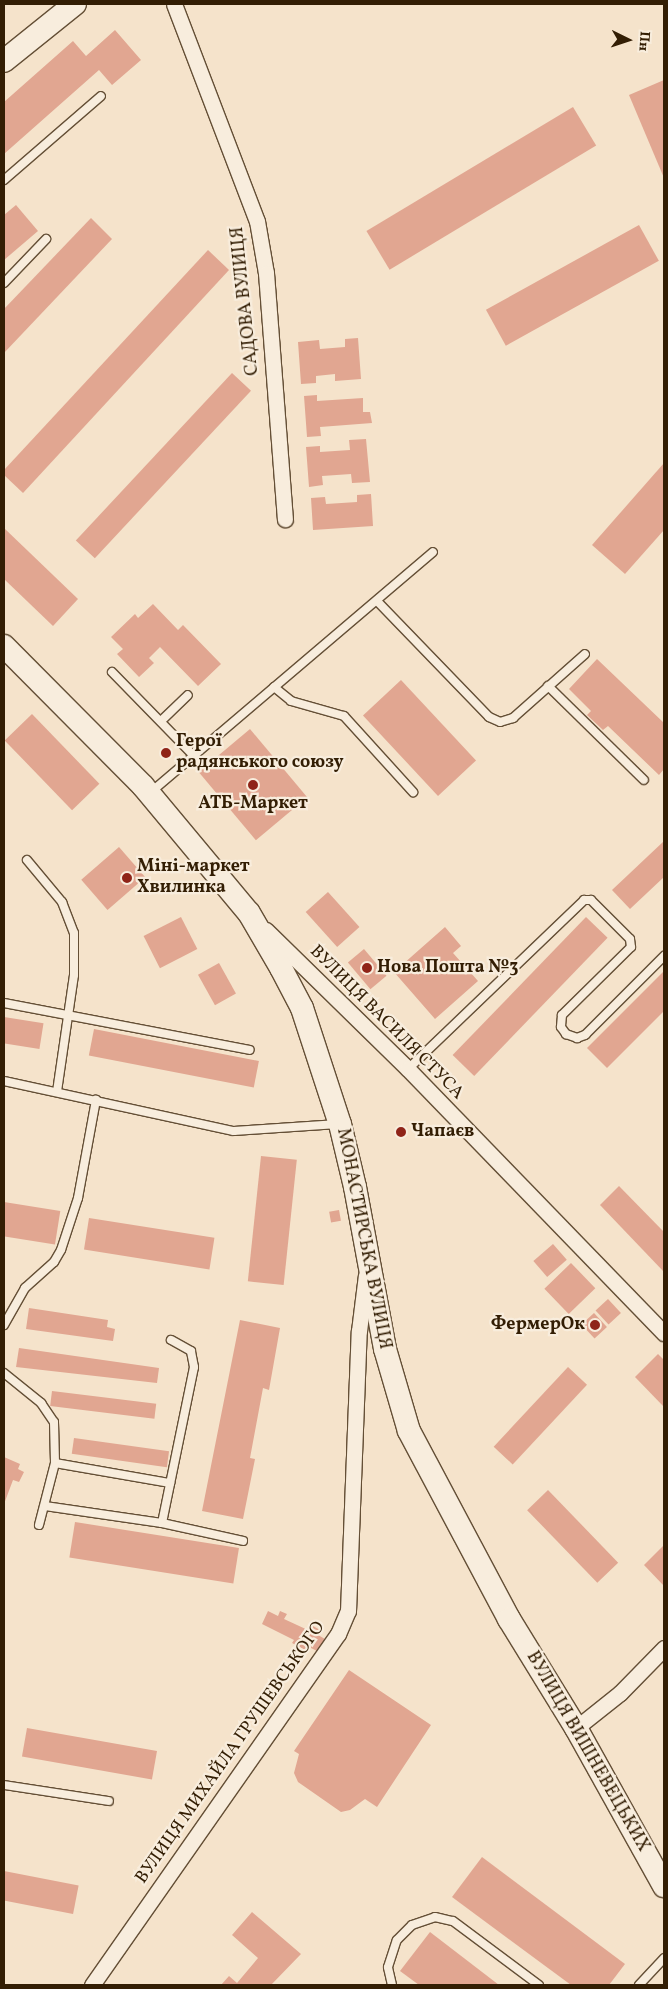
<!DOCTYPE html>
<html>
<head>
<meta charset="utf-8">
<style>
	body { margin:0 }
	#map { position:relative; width:668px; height:1989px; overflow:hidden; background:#f5e3cb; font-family:Vollkorn,serif }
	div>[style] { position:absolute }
	.building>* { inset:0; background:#e1a691; transform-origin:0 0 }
	.roads { filter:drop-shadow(1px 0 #644f36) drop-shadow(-1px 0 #644f36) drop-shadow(0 1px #644f36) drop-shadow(0 -1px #644f36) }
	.lane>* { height:8px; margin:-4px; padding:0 4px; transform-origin:4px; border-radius:4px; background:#f8eddd }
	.street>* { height:15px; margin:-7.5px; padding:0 7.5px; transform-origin:7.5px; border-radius:7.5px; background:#f8eddd }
	.secondary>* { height:22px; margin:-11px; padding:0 11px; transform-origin:11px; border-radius:11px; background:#f8eddd }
	.dots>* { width:14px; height:14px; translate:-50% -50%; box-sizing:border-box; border:2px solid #f8eddd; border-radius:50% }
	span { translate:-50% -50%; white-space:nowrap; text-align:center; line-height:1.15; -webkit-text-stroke:4.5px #f8eddd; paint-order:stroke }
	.street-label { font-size:18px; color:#331e04 }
	.poi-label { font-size:18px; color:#331e04; font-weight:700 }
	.left { translate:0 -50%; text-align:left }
	.right { translate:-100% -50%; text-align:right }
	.frame { position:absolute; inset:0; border:5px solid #331e04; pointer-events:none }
	.north { position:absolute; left:603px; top:15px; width:50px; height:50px; -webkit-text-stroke:4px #f8eddd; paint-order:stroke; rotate:94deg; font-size:14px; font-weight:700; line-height:20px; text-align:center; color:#331e04 }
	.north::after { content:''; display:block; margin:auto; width:18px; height:22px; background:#331e04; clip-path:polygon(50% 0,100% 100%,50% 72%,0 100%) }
</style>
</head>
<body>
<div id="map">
	<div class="building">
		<i style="clip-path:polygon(115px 30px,141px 60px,112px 85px,99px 70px,4px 154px,4px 102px,73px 41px,86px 56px)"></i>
		<i style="clip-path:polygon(664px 80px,664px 178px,629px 95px)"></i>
		<i style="left:573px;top:107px;width:45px;height:241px;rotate:59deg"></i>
		<i style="clip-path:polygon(16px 205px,38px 231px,4px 260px,4px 215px)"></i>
		<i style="clip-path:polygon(91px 218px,112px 239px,4px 353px,4px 309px)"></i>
		<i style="left:639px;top:225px;width:41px;height:175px;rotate:61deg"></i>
		<i style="clip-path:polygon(208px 250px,229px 270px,23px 493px,4px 475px,4px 470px)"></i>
		<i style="clip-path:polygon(358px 338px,361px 379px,335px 381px,335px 374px,316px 376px,316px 383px,301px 384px,298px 342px,319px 340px,320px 349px,345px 347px,345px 339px)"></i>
		<i style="left:232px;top:373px;width:26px;height:229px;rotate:43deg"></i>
		<i style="clip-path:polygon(317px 395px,317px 401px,363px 398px,363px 412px,370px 412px,372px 423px,320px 427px,321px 436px,307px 437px,304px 396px)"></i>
		<i style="clip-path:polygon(366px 439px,370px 482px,352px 483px,351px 474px,322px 476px,323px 485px,309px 487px,306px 447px,320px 446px,320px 452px,350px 450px,349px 440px)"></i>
		<i style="clip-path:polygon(664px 463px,664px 530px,625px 574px,592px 545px)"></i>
		<i style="clip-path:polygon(371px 494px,373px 526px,313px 530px,311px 498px,325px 497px,326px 504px,357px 502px,357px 495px)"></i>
		<i style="clip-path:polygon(4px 528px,78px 599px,53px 626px,4px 579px)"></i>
		<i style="clip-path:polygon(153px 604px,178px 630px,183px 625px,221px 664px,198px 686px,160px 647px,149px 658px,154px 663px,139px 677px,117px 654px,123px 649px,111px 637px,135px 614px,138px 618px)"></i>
		<i style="clip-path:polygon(597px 659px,664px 723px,664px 769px,659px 775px,608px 726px,603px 730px,587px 715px,591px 711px,569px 689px)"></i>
		<i style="left:401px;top:680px;width:110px;height:52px;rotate:47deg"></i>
		<i style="left:32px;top:714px;width:97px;height:38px;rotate:46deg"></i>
		<i style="left:250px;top:729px;width:89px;height:67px;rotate:50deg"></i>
		<i style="clip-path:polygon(664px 841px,664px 877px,630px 909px,612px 890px)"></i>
		<i style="left:119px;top:847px;width:40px;height:50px;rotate:49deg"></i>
		<i style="left:328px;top:892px;width:47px;height:30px;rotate:48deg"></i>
		<i style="left:181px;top:917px;width:36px;height:42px;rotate:63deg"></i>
		<i style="left:586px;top:917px;width:30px;height:192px;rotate:44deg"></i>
		<i style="clip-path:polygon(445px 927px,461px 946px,453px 953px,478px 981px,435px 1019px,394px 972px)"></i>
		<i style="left:364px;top:949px;width:35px;height:21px;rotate:50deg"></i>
		<i style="left:219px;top:963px;width:35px;height:24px;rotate:61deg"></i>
		<i style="clip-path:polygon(664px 971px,664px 1011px,607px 1068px,587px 1048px)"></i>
		<i style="left:4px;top:1017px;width:40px;height:26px;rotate:9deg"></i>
		<i style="left:94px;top:1029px;width:168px;height:27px;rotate:11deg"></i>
		<i style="left:261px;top:1156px;width:36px;height:126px;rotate:6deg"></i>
		<i style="clip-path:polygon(619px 1186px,664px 1232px,664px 1272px,600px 1205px)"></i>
		<i style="left:4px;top:1202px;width:57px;height:34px;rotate:9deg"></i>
		<i style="left:339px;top:1210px;width:11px;height:10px;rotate:80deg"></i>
		<i style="left:89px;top:1218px;width:127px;height:32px;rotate:9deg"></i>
		<i style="left:553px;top:1244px;width:21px;height:26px;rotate:49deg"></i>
		<i style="left:571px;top:1263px;width:35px;height:37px;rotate:46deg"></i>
		<i style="left:608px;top:1299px;width:19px;height:17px;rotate:47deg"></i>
		<i style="clip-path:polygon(29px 1308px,108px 1320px,107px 1327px,115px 1329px,113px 1341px,26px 1329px)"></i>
		<i style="left:594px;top:1313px;width:19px;height:17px;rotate:47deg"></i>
		<i style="clip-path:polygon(240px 1320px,280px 1328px,269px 1390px,263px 1388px,250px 1458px,255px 1459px,243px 1519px,202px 1511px)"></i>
		<i style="clip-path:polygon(19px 1348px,159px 1368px,157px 1383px,16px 1367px)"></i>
		<i style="clip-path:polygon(658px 1354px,664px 1360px,664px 1407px,635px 1377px)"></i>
		<i style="left:568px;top:1367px;width:26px;height:109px;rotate:43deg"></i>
		<i style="left:52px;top:1391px;width:105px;height:15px;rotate:7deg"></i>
		<i style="left:74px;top:1438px;width:96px;height:16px;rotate:8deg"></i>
		<i style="clip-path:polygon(4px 1457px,20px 1464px,18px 1469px,24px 1472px,19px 1482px,13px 1480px,4px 1504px)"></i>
		<i style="left:548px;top:1490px;width:101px;height:29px;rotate:46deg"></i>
		<i style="left:75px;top:1522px;width:166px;height:36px;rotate:9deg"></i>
		<i style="clip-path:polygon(664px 1545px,664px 1586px,644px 1565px)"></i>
		<i style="clip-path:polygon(268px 1611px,278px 1616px,280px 1611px,287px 1614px,284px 1619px,310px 1631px,313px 1626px,320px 1630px,318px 1635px,325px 1639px,319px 1652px,311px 1648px,309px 1652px,292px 1643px,294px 1640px,262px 1624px)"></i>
		<i style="clip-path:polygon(349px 1670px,431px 1725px,377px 1807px,365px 1799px,350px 1810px,341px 1812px,298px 1782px,294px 1773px,299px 1754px,294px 1751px)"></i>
		<i style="left:27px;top:1728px;width:132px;height:29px;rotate:10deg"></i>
		<i style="clip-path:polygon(482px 1857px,625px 1964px,609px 1985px,571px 1985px,452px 1897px)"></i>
		<i style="left:4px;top:1871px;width:76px;height:29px;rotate:11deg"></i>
		<i style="clip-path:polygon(252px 1912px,301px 1954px,271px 1985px,221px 1985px,229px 1976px,237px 1983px,258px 1958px,232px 1935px)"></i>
		<i style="clip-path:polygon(430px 1932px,499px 1985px,419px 1985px,400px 1971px)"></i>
	</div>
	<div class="roads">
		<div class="lane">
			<i style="left:4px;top:180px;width:128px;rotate:-40.9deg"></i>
			<i style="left:4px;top:283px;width:61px;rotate:-46.3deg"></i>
			<i style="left:377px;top:601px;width:161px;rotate:46deg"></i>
			<i style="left:489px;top:717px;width:12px;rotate:24deg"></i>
			<i style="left:500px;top:722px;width:14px;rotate:-17deg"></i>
			<i style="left:513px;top:718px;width:96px;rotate:-41.6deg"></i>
			<i style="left:112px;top:672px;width:116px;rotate:45.7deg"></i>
			<i style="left:548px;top:686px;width:134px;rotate:44.4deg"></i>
			<i style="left:274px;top:687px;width:22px;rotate:39deg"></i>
			<i style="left:291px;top:701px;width:55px;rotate:15.8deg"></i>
			<i style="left:344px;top:716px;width:103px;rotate:47.8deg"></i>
			<i style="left:161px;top:721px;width:37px;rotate:-44deg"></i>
			<i style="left:151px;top:792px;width:370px;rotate:-40.4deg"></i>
			<i style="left:27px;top:860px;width:55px;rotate:50.2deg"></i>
			<i style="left:62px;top:902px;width:33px;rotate:69deg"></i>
			<i style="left:74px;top:933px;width:42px;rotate:90deg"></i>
			<i style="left:74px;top:975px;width:118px;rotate:98.3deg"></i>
			<i style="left:4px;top:1003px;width:250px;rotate:10.8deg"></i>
			<i style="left:408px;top:1069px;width:244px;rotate:-43.8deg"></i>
			<i style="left:584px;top:900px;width:7px"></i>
			<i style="left:591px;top:900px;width:55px;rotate:45deg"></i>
			<i style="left:630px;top:939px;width:8px;rotate:83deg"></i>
			<i style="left:631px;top:947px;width:97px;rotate:135.4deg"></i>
			<i style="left:562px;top:1015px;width:12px;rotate:95deg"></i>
			<i style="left:561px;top:1027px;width:9px;rotate:54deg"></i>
			<i style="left:566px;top:1034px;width:12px;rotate:20deg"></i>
			<i style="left:577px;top:1038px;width:9px;rotate:-21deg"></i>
			<i style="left:585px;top:1035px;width:112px;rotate:-45deg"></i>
			<i style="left:4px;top:1081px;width:235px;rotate:12.3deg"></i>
			<i style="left:234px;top:1131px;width:104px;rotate:-3.9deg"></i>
			<i style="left:4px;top:1325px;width:43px;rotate:-60.4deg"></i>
			<i style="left:25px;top:1288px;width:39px;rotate:-42deg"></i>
			<i style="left:54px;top:1262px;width:14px;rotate:-60deg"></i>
			<i style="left:61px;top:1250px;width:55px;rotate:-71.9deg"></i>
			<i style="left:78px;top:1198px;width:100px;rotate:-79.6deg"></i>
			<i style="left:4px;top:1373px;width:48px;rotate:39deg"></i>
			<i style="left:41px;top:1403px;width:23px;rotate:56deg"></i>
			<i style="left:54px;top:1422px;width:41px;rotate:88.6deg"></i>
			<i style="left:55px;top:1463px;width:64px;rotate:104.5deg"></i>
			<i style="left:55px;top:1463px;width:117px;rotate:9.9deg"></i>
			<i style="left:45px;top:1506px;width:118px;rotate:8.3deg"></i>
			<i style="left:162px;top:1523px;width:83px;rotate:12.5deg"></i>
			<i style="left:162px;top:1523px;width:159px;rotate:-78.4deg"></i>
			<i style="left:194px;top:1367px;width:16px;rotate:-101deg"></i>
			<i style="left:191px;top:1351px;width:23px;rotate:-151deg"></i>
			<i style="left:4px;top:1785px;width:106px;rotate:8.7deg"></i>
			<i style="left:392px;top:1985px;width:18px;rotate:-103deg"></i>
			<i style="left:388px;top:1967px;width:28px;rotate:-72deg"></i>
			<i style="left:397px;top:1940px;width:21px;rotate:-45deg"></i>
			<i style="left:412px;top:1925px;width:24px;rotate:-19deg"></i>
			<i style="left:435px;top:1917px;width:18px;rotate:13deg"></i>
			<i style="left:453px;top:1921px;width:107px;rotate:36.7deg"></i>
			<i style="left:639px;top:1985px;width:37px;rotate:-47deg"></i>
		</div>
		<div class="street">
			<i style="left:174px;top:4px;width:232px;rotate:69.1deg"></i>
			<i style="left:257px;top:221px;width:53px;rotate:80.2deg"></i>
			<i style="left:266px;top:273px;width:247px;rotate:85.6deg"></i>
			<i style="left:266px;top:930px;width:199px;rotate:44.4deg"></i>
			<i style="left:408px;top:1069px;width:368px;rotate:45.9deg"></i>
			<i style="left:576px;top:1728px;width:56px;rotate:-38.5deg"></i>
			<i style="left:620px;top:1693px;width:63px;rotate:-45.6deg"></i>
			<i style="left:92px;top:1985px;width:429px;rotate:-55deg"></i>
			<i style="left:338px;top:1634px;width:25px;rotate:-67deg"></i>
			<i style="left:348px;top:1611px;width:280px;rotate:-87.8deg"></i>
			<i style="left:359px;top:1331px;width:56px;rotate:-82.9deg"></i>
		</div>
		<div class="secondary">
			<i style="left:4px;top:61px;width:91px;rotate:-38.8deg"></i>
			<i style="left:4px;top:646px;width:197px;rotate:45.2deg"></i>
			<i style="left:143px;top:786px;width:165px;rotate:50.2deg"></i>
			<i style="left:249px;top:913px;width:64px;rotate:59.8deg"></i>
			<i style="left:281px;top:968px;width:45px;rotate:62.3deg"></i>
			<i style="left:302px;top:1008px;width:122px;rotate:71.9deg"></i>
			<i style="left:340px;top:1124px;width:65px;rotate:76.6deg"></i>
			<i style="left:355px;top:1187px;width:165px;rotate:79.5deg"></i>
			<i style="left:385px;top:1349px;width:85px;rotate:73.7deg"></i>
			<i style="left:409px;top:1431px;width:213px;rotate:62deg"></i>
			<i style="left:509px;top:1619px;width:128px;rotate:58.4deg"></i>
			<i style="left:576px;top:1728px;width:181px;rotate:60.9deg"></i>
		</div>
	</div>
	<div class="dots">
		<i style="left:166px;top:753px;background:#8f2418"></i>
		<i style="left:253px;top:785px;background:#8f2418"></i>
		<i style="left:127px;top:878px;background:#8f2418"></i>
		<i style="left:367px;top:968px;background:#8f2418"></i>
		<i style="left:401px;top:1132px;background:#8f2418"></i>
		<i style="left:595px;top:1325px;background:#8f2418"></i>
	</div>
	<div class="street-label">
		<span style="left:246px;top:301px;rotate:-96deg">САДОВА ВУЛИЦЯ</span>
		<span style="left:386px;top:1023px;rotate:45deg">ВУЛИЦЯ ВАСИЛЯ СТУСА</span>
		<span style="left:363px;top:1239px;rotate:79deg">МОНАСТИРСЬКА ВУЛИЦЯ</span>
		<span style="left:587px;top:1752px;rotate:60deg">ВУЛИЦЯ ВИШНЕВЕЦЬКИХ</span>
		<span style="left:231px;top:1753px;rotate:-55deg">ВУЛИЦЯ МИХАЙЛА ГРУШЕВСЬКОГО</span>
	</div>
	<div class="poi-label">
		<span class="left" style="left:176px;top:753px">Герої<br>радянського союзу</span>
		<span style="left:253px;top:804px">АТБ-Маркет</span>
		<span class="left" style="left:137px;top:878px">Міні-маркет<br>Хвилинка</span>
		<span class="left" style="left:377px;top:968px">Нова Пошта №3</span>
		<span class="left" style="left:411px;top:1132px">Чапаєв</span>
		<span class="right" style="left:585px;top:1325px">ФермерОк</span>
	</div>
	<div class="frame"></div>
	<div class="north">Пн</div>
</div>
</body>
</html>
